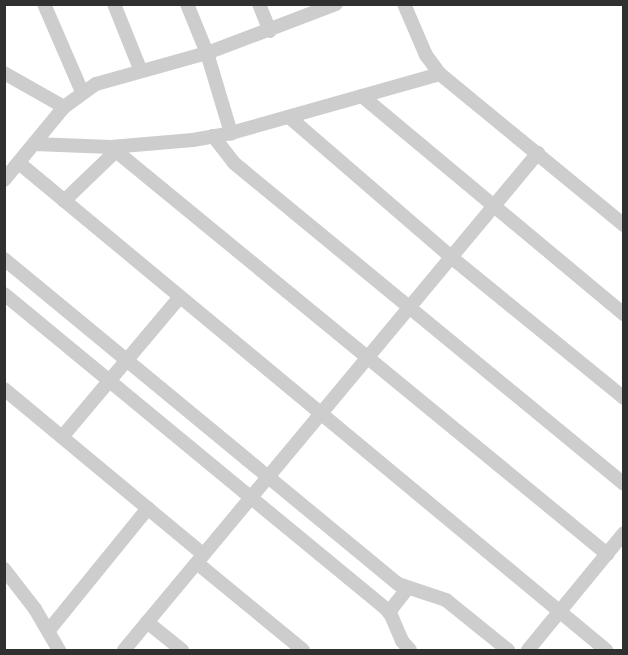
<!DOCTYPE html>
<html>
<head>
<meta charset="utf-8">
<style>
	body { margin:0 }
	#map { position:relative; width:628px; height:655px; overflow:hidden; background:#fff; font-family:"Space Grotesk",sans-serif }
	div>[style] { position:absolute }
	.street>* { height:14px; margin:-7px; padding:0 7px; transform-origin:7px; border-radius:7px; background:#cdcdcd }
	span { translate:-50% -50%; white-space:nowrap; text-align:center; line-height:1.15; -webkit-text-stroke:6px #fff; paint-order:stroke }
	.frame { position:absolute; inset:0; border:6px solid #303030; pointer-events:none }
</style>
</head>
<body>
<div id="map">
	<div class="street">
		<i style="left:44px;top:4px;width:96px;rotate:66.6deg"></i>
		<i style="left:114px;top:4px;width:72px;rotate:68.1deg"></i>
		<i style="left:187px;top:4px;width:53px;rotate:67.8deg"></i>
		<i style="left:207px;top:53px;width:84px;rotate:73.3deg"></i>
		<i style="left:259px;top:4px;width:29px;rotate:68deg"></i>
		<i style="left:404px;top:4px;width:56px;rotate:66.7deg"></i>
		<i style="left:426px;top:55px;width:24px;rotate:54deg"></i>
		<i style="left:440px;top:74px;width:238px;rotate:39.4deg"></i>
		<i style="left:4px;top:73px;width:69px;rotate:29.5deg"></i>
		<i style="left:362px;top:96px;width:341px;rotate:39.8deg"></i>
		<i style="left:289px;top:117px;width:214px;rotate:40.8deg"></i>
		<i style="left:451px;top:257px;width:223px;rotate:39.2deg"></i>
		<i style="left:213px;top:136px;width:34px;rotate:52deg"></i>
		<i style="left:234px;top:163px;width:505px;rotate:39.46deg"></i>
		<i style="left:34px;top:144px;width:77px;rotate:2.2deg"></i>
		<i style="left:111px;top:147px;width:82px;rotate:-4.9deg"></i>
		<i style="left:193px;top:140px;width:39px;rotate:-10deg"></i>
		<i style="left:231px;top:133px;width:217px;rotate:-15.8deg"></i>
		<i style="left:111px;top:147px;width:642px;rotate:39.37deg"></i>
		<i style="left:19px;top:163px;width:763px;rotate:39.68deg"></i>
		<i style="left:4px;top:180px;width:94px;rotate:-50.6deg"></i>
		<i style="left:64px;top:107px;width:39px;rotate:-36deg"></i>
		<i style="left:96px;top:84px;width:115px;rotate:-15.6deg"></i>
		<i style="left:207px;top:53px;width:138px;rotate:-20.8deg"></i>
		<i style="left:64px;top:201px;width:72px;rotate:-43.9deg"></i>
		<i style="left:4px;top:259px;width:511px;rotate:39.52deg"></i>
		<i style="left:398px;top:584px;width:51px;rotate:18.4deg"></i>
		<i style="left:446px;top:600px;width:80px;rotate:38.9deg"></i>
		<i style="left:4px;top:294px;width:494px;rotate:39.5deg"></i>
		<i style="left:385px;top:608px;width:9px;rotate:49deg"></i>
		<i style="left:391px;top:615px;width:28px;rotate:67deg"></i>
		<i style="left:402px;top:641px;width:12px;rotate:48deg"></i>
		<i style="left:4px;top:389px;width:259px;rotate:39.7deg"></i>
		<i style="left:62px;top:437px;width:183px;rotate:-49.9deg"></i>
		<i style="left:197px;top:563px;width:137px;rotate:39.4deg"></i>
		<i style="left:4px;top:569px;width:51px;rotate:52.2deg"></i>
		<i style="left:35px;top:609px;width:48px;rotate:59.7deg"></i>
		<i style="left:389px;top:612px;width:29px;rotate:-52deg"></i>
		<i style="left:147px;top:622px;width:45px;rotate:38.7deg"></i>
		<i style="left:49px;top:630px;width:157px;rotate:-50.9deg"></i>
		<i style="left:124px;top:650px;width:647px;rotate:-50.21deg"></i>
		<i style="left:528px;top:650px;width:151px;rotate:-50.6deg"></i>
	</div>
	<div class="frame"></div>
</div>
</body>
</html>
